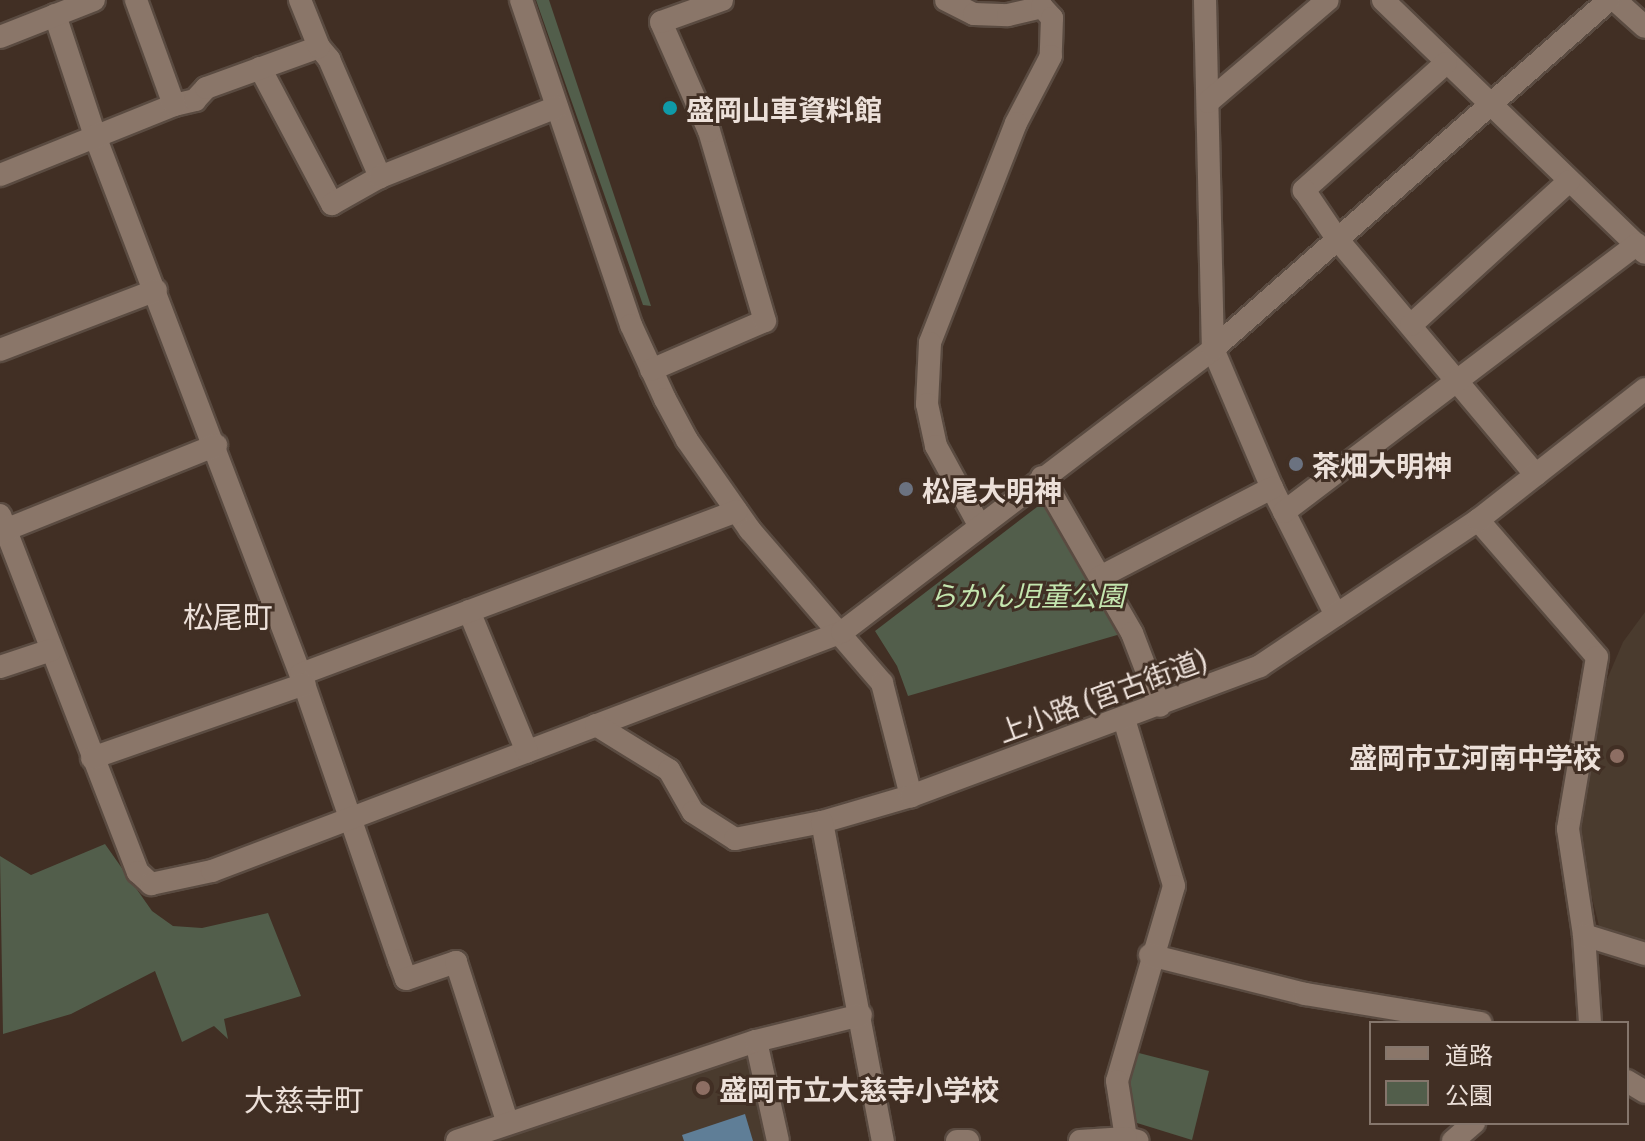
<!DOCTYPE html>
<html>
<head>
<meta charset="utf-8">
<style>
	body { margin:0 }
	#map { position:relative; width:1645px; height:1141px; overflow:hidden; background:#412f24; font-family:Literata,"Noto Sans JP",serif }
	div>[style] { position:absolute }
	.education>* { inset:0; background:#4a3b2e }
	.green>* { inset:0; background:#525e4b }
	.water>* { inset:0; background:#5f7e97 }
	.roads { filter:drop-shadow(2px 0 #5a4b41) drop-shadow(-2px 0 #5a4b41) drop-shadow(0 2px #5a4b41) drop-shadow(0 -2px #5a4b41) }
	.minor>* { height:22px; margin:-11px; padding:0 11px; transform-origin:11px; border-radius:11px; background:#8a7669 }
	.dots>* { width:22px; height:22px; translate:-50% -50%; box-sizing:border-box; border:4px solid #412f24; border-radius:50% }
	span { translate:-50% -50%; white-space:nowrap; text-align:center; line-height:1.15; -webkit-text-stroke:6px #412f24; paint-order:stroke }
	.poi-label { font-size:28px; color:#ece0d9; font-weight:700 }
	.left { translate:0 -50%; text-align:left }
	.right { translate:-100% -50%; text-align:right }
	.park-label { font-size:28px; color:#c4e6af; font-style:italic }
	.street-label { font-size:28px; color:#ece0d9 }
	.neighbourhood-label { font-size:30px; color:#ece0d9 }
	.legend { position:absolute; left:1369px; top:1021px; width:260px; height:104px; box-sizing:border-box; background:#412f24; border:2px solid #85766c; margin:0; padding:10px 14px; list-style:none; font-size:24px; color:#ece0d9 }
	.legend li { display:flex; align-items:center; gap:16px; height:40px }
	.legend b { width:40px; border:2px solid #85766c }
</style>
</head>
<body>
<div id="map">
	<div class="education">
		<i style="clip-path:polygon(1645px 612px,1645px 942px,1601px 934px,1577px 837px,1599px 698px,1623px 642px)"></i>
		<i style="clip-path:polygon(743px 1057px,754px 1065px,768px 1141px,489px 1141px)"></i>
	</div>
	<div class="green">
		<i style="clip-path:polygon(536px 0,549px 0,651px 306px,643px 305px)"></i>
		<i style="clip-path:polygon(1051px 505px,1124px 633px,908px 696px,897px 666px,875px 631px,1037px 507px)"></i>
		<i style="clip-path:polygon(105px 844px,152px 911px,173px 926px,202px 928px,268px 913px,301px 996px,224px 1019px,228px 1039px,214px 1026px,182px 1042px,155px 971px,71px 1014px,3px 1034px,0 856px,31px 875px)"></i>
		<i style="clip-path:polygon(1135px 1052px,1209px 1071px,1192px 1140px,1137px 1123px,1130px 1115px,1127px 1080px)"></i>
	</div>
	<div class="water">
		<i style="clip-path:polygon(745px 1114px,753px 1141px,684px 1141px,682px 1135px)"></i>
	</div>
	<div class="roads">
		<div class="minor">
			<i style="left:521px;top:0;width:343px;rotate:71.3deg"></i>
			<i style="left:631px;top:325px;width:81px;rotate:65.3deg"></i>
			<i style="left:665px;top:399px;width:47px;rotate:61.8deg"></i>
			<i style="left:687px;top:440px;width:110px;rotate:55deg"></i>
			<i style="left:750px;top:530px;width:202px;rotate:49.2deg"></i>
			<i style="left:882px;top:683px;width:117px;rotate:75.6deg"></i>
			<i style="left:946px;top:0;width:31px;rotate:27deg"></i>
			<i style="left:974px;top:14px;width:34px;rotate:2deg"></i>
			<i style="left:1008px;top:15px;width:35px;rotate:-13deg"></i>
			<i style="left:1042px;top:7px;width:15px;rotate:48deg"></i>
			<i style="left:1052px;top:18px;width:38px;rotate:92deg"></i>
			<i style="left:1051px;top:56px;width:76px;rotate:117.6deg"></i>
			<i style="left:1016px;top:123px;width:236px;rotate:111.4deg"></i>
			<i style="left:930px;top:343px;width:61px;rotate:92.8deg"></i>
			<i style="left:927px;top:404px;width:43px;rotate:77.9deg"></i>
			<i style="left:936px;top:446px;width:90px;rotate:61.4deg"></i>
			<i style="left:1205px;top:0;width:349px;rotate:88.7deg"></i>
			<i style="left:1213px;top:349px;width:151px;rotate:67deg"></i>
			<i style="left:1272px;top:488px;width:142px;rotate:63.3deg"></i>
			<i style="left:1383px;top:0;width:364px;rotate:44deg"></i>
			<i style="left:1615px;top:0;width:40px;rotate:42deg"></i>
			<i style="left:55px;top:15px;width:127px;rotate:71.7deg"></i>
			<i style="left:95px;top:136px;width:587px;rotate:69.12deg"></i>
			<i style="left:304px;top:684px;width:292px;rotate:71deg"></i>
			<i style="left:399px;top:960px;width:20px;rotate:70deg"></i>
			<i style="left:406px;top:979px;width:53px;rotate:-18.8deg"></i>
			<i style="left:456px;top:962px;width:167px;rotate:72.2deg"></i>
			<i style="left:0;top:37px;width:101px;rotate:-21.5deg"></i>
			<i style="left:319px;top:47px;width:16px;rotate:50deg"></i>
			<i style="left:329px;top:59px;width:129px;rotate:66.6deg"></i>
			<i style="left:1446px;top:63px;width:191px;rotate:138.2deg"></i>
			<i style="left:1304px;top:190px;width:60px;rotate:55.8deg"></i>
			<i style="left:1338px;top:240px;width:307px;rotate:49.9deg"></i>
			<i style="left:260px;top:68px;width:154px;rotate:62.1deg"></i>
			<i style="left:332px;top:204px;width:55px;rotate:-29.4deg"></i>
			<i style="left:380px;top:177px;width:190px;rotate:-21.6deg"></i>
			<i style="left:1208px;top:102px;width:157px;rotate:-40.4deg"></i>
			<i style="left:174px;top:105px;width:22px;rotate:-13deg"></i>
			<i style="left:195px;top:100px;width:16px;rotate:-47deg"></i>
			<i style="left:206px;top:88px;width:120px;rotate:-19.9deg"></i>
			<i style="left:319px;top:47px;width:51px;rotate:-112deg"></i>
			<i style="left:0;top:175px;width:188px;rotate:-21.9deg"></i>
			<i style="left:174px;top:105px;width:112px;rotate:-109.9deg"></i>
			<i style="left:1411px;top:325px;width:214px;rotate:-42.3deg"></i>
			<i style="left:0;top:350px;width:167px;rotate:-21deg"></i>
			<i style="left:651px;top:370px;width:124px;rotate:-23.3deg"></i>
			<i style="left:765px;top:321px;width:198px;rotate:-106.4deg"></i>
			<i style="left:709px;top:131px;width:119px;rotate:-113.8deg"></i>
			<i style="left:661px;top:22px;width:65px;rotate:-19.8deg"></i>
			<i style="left:1042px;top:477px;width:180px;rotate:60deg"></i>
			<i style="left:1132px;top:633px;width:78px;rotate:69deg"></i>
			<i style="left:1284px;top:512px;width:443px;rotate:-37.2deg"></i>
			<i style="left:0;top:515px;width:383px;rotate:68.9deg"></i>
			<i style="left:138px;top:872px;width:18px;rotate:43deg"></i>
			<i style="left:151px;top:884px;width:62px;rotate:-12deg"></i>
			<i style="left:212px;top:871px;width:674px;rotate:-20.77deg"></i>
			<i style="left:842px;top:632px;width:467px;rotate:-37.3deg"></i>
			<i style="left:1213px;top:349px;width:528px;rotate:-41.39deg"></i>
			<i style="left:1478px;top:520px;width:181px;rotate:49deg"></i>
			<i style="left:1597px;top:657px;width:174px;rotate:99.6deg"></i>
			<i style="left:1568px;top:829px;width:107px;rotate:81.4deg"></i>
			<i style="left:1584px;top:935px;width:88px;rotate:86.1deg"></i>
			<i style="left:0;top:532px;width:233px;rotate:-21.9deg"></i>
			<i style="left:1100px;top:577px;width:194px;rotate:-27.4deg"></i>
			<i style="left:469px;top:611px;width:152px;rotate:67.6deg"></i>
			<i style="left:0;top:667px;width:54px;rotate:-18.4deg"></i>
			<i style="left:301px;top:674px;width:465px;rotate:-20.5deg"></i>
			<i style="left:1124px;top:719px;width:174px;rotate:73.3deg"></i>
			<i style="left:1174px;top:886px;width:203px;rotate:106.3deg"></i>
			<i style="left:1117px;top:1081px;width:58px;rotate:81deg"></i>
			<i style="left:1126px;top:1138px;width:12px;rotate:14deg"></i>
			<i style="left:596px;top:725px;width:86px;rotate:31.7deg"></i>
			<i style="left:669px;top:770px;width:48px;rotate:60.3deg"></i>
			<i style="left:693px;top:812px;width:50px;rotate:32.7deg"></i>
			<i style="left:735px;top:839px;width:89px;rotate:-11.1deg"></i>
			<i style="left:822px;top:822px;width:93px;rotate:-16.3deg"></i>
			<i style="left:911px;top:796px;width:372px;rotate:-20.4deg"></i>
			<i style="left:1260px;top:666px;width:262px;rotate:-33.8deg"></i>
			<i style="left:1478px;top:520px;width:212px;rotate:-38.1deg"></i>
			<i style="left:92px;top:758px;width:225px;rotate:-19.2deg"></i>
			<i style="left:822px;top:822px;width:325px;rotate:79.2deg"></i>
			<i style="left:1584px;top:935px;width:64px;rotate:17.3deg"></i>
			<i style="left:1150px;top:955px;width:160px;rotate:14.1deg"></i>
			<i style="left:1305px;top:994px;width:178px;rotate:9.4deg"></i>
			<i style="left:756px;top:1041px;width:102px;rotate:77.6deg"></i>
			<i style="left:1627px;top:1081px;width:21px;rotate:31deg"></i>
			<i style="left:457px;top:1141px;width:315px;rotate:-18.5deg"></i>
			<i style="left:756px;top:1041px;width:108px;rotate:-13.9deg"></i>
			<i style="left:957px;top:1141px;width:11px"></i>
			<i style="left:1080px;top:1141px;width:46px;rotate:-3.7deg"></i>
			<i style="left:1453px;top:1141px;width:28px;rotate:-41deg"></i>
		</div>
	</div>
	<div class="dots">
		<i style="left:670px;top:108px;background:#0f9aa8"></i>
		<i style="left:1296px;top:464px;background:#6b7280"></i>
		<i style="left:906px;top:489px;background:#6b7280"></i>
		<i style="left:1617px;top:756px;background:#8d6e63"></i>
		<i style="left:703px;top:1088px;background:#8d6e63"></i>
	</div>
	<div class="poi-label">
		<span class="left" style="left:686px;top:108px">盛岡山車資料館</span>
		<span class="left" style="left:1312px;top:464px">茶畑大明神</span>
		<span class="left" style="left:922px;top:489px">松尾大明神</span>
		<span class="right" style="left:1601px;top:756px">盛岡市立河南中学校</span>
		<span class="left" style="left:719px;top:1088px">盛岡市立大慈寺小学校</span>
	</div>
	<div class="park-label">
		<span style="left:1027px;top:594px">らかん児童公園</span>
	</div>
	<div class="street-label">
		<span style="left:1102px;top:694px;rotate:-20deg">上小路 (宮古街道)</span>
	</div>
	<div class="neighbourhood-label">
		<span style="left:228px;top:615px">松尾町</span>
		<span style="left:304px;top:1098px">大慈寺町</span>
	</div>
	<ul class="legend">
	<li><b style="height:10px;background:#8a7669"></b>道路</li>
	<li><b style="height:22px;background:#525e4b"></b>公園</li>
	</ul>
</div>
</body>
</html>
